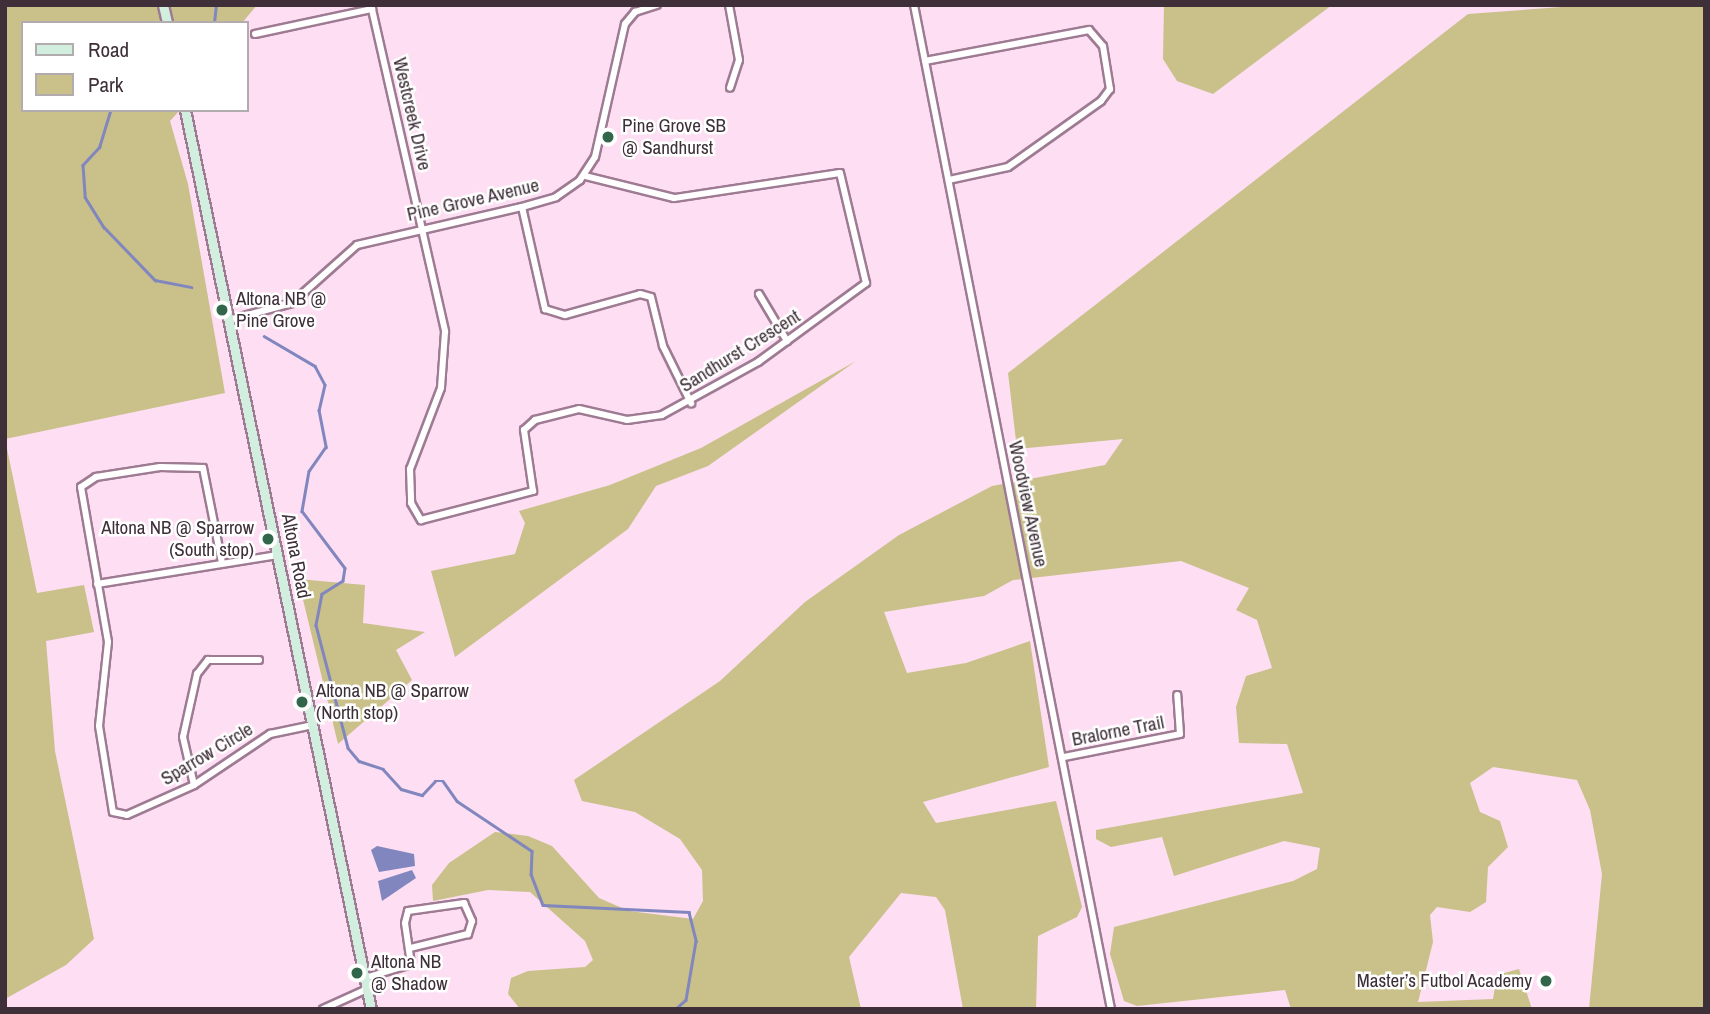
<!DOCTYPE html>
<html>
<head>
<meta charset="utf-8">
<style>
	body { margin:0 }
	#map { position:relative; width:1710px; height:1014px; overflow:hidden; background:#fddef2; font-family:"Archivo Narrow",sans-serif }
	div>[style] { position:absolute }
	.green>* { inset:0; background:#c9c08a }
	.water>* { inset:0; background:#8187be }
	.stream>* { height:2.5px; margin:-1.25px; padding:0 1.25px; transform-origin:1.25px; border-radius:1.25px; background:#8187be }
	.roads { filter:drop-shadow(2px 0 #9e7b92) drop-shadow(-2px 0 #9e7b92) drop-shadow(0 2px #9e7b92) drop-shadow(0 -2px #9e7b92) }
	.street>* { height:6px; margin:-3px; padding:0 3px; transform-origin:3px; border-radius:3px; background:#fff }
	.secondary>* { height:9px; margin:-4.5px; padding:0 4.5px; transform-origin:4.5px; border-radius:4.5px; background:#d1eedf }
	.dots>* { width:19px; height:19px; translate:-50% -50%; box-sizing:border-box; border:4px solid #fff; border-radius:50% }
	span { translate:-50% -50%; white-space:nowrap; text-align:center; line-height:1.15; -webkit-text-stroke:5px #fff; paint-order:stroke }
	.street-label { font-size:19px; color:#3e2f38 }
	.poi-label { font-size:19px; color:#3e2f38 }
	.left { translate:0 -50%; text-align:left }
	.right { translate:-100% -50%; text-align:right }
	.frame { position:absolute; inset:0; border:7px solid #3e2f38; pointer-events:none }
	.legend { position:absolute; left:21px; top:21px; width:228px; height:91px; box-sizing:border-box; background:#fff; border:2px solid #b2acaf; margin:0; padding:9px 12px; list-style:none; font-size:21px; color:#3e2f38 }
	.legend li { display:flex; align-items:center; gap:14px; height:35px }
	.legend b { width:35px; border:2px solid #b2acaf }
</style>
</head>
<body>
<div id="map">
	<div class="green">
		<i style="clip-path:polygon(5px 5px,257px 5px,242px 23px,23px 23px,23px 110px,180px 110px,170px 121px,188px 184px,225px 393px,5px 439px)"></i>
		<i style="clip-path:polygon(1164px 5px,1332px 5px,1213px 94px,1177px 81px,1163px 59px)"></i>
		<i style="clip-path:polygon(1589px 5px,1705px 5px,1705px 1009px,1589px 1009px,1602px 874px,1590px 810px,1577px 780px,1493px 767px,1470px 783px,1480px 812px,1500px 821px,1508px 847px,1488px 867px,1486px 902px,1470px 912px,1437px 907px,1430px 915px,1433px 942px,1418px 1002px,1493px 999px,1497px 975px,1519px 969px,1532px 1009px,1291px 1009px,1285px 990px,1137px 1006px,1124px 1001px,1110px 954px,1114px 927px,1293px 881px,1317px 869px,1320px 848px,1284px 841px,1174px 876px,1162px 837px,1111px 847px,1096px 839px,1096px 830px,1303px 793px,1287px 744px,1239px 743px,1236px 707px,1246px 676px,1272px 668px,1257px 620px,1236px 610px,1249px 588px,1181px 561px,1013px 580px,984px 596px,884px 612px,907px 673px,966px 663px,1030px 641px,1049px 767px,923px 802px,936px 823px,1056px 801px,1082px 907px,1077px 917px,1038px 936px,1036px 1009px,963px 1009px,945px 910px,936px 897px,901px 893px,849px 957px,861px 1009px,520px 1009px,508px 994px,511px 978px,528px 971px,585px 967px,593px 960px,585px 941px,530px 892px,488px 890px,433px 901px,432px 885px,449px 863px,495px 832px,528px 836px,552px 846px,599px 898px,629px 911px,693px 919px,703px 901px,702px 870px,680px 839px,635px 812px,582px 801px,574px 780px,720px 681px,805px 602px,899px 535px,992px 486px,1105px 465px,1123px 439px,1017px 449px,1008px 373px,1468px 14px)"></i>
		<i style="clip-path:polygon(856px 361px,708px 466px,656px 486px,628px 529px,455px 657px,431px 571px,515px 554px,525px 523px,519px 511px,610px 485px,701px 448px)"></i>
		<i style="clip-path:polygon(5px 439px,37px 593px,84px 585px,94px 632px,46px 641px,55px 751px,94px 939px,66px 965px,5px 999px)"></i>
		<i style="clip-path:polygon(298px 579px,365px 585px,363px 623px,425px 632px,396px 650px,412px 680px,338px 744px)"></i>
	</div>
	<div class="water">
		<i style="clip-path:polygon(377px 846px,414px 854px,415px 866px,379px 872px,371px 850px)"></i>
		<i style="clip-path:polygon(412px 870px,416px 878px,382px 901px,378px 881px)"></i>
	</div>
	<div class="stream">
		<i style="left:214px;top:23px;width:18px;rotate:-84deg"></i>
		<i style="left:111px;top:110px;width:39px;rotate:107deg"></i>
		<i style="left:100px;top:147px;width:25px;rotate:133deg"></i>
		<i style="left:83px;top:165px;width:32px;rotate:86deg"></i>
		<i style="left:85px;top:197px;width:36px;rotate:58deg"></i>
		<i style="left:104px;top:227px;width:74px;rotate:46.1deg"></i>
		<i style="left:155px;top:280px;width:37px;rotate:11deg"></i>
		<i style="left:264px;top:336px;width:59px;rotate:30.5deg"></i>
		<i style="left:315px;top:366px;width:21px;rotate:62deg"></i>
		<i style="left:325px;top:385px;width:26px;rotate:103deg"></i>
		<i style="left:319px;top:410px;width:38px;rotate:79deg"></i>
		<i style="left:326px;top:447px;width:29px;rotate:125deg"></i>
		<i style="left:309px;top:471px;width:41px;rotate:99.9deg"></i>
		<i style="left:302px;top:511px;width:71px;rotate:53deg"></i>
		<i style="left:345px;top:568px;width:13px;rotate:99deg"></i>
		<i style="left:343px;top:581px;width:25px;rotate:148deg"></i>
		<i style="left:322px;top:594px;width:32px;rotate:101deg"></i>
		<i style="left:316px;top:625px;width:127px;rotate:75.4deg"></i>
		<i style="left:348px;top:748px;width:17px;rotate:50deg"></i>
		<i style="left:359px;top:761px;width:25px;rotate:18deg"></i>
		<i style="left:383px;top:769px;width:27px;rotate:48deg"></i>
		<i style="left:401px;top:789px;width:22px;rotate:16deg"></i>
		<i style="left:422px;top:795px;width:19px;rotate:-47deg"></i>
		<i style="left:435px;top:781px;width:8px"></i>
		<i style="left:443px;top:781px;width:24px;rotate:55deg"></i>
		<i style="left:457px;top:801px;width:90px;rotate:33.7deg"></i>
		<i style="left:532px;top:851px;width:23px;rotate:92deg"></i>
		<i style="left:531px;top:874px;width:33px;rotate:69deg"></i>
		<i style="left:543px;top:905px;width:146px;rotate:2.7deg"></i>
		<i style="left:689px;top:912px;width:30px;rotate:76deg"></i>
		<i style="left:696px;top:941px;width:60px;rotate:99.6deg"></i>
		<i style="left:686px;top:1000px;width:13px;rotate:138deg"></i>
	</div>
	<div class="roads">
		<div class="street">
			<i style="left:371px;top:5px;width:335px;rotate:77.2deg"></i>
			<i style="left:445px;top:332px;width:56px;rotate:94.1deg"></i>
			<i style="left:441px;top:388px;width:87px;rotate:110.9deg"></i>
			<i style="left:410px;top:469px;width:34px;rotate:88deg"></i>
			<i style="left:411px;top:503px;width:20px;rotate:60deg"></i>
			<i style="left:421px;top:520px;width:116px;rotate:-14.5deg"></i>
			<i style="left:533px;top:491px;width:62px;rotate:-98.4deg"></i>
			<i style="left:524px;top:430px;width:15px;rotate:-42deg"></i>
			<i style="left:535px;top:420px;width:45px;rotate:-14deg"></i>
			<i style="left:579px;top:409px;width:49px;rotate:12.9deg"></i>
			<i style="left:627px;top:420px;width:35px;rotate:-8deg"></i>
			<i style="left:662px;top:415px;width:110px;rotate:-28.9deg"></i>
			<i style="left:758px;top:362px;width:134px;rotate:-36.2deg"></i>
			<i style="left:866px;top:283px;width:113px;rotate:-103.3deg"></i>
			<i style="left:840px;top:173px;width:168px;rotate:171.4deg"></i>
			<i style="left:674px;top:198px;width:92px;rotate:-166.1deg"></i>
			<i style="left:729px;top:5px;width:56px;rotate:79.7deg"></i>
			<i style="left:739px;top:60px;width:29px;rotate:108deg"></i>
			<i style="left:914px;top:5px;width:1023px;rotate:78.9deg"></i>
			<i style="left:255px;top:34px;width:120px;rotate:-12.1deg"></i>
			<i style="left:925px;top:61px;width:167px;rotate:-10.7deg"></i>
			<i style="left:1089px;top:30px;width:21px;rotate:49deg"></i>
			<i style="left:1103px;top:46px;width:44px;rotate:80.8deg"></i>
			<i style="left:1110px;top:89px;width:15px;rotate:127deg"></i>
			<i style="left:1101px;top:101px;width:114px;rotate:144.6deg"></i>
			<i style="left:1008px;top:167px;width:60px;rotate:167.6deg"></i>
			<i style="left:522px;top:207px;width:105px;rotate:77.3deg"></i>
			<i style="left:545px;top:309px;width:21px;rotate:17deg"></i>
			<i style="left:565px;top:315px;width:78px;rotate:-15.6deg"></i>
			<i style="left:640px;top:294px;width:11px;rotate:15deg"></i>
			<i style="left:651px;top:297px;width:50px;rotate:76.2deg"></i>
			<i style="left:663px;top:346px;width:64px;rotate:63.8deg"></i>
			<i style="left:759px;top:294px;width:55px;rotate:59.2deg"></i>
			<i style="left:233px;top:319px;width:61px;rotate:-15.2deg"></i>
			<i style="left:292px;top:303px;width:87px;rotate:-41.7deg"></i>
			<i style="left:357px;top:245px;width:169px;rotate:-13deg"></i>
			<i style="left:522px;top:207px;width:35px;rotate:-16deg"></i>
			<i style="left:556px;top:197px;width:29px;rotate:-35deg"></i>
			<i style="left:580px;top:180px;width:27px;rotate:-57deg"></i>
			<i style="left:595px;top:157px;width:136px;rotate:-77.3deg"></i>
			<i style="left:625px;top:24px;width:16px;rotate:-50deg"></i>
			<i style="left:635px;top:12px;width:23px;rotate:-18deg"></i>
			<i style="left:222px;top:563px;width:97px;rotate:-101.3deg"></i>
			<i style="left:203px;top:468px;width:43px;rotate:-178.7deg"></i>
			<i style="left:160px;top:467px;width:65px;rotate:171.1deg"></i>
			<i style="left:96px;top:477px;width:18px;rotate:146deg"></i>
			<i style="left:81px;top:487px;width:157px;rotate:80.1deg"></i>
			<i style="left:108px;top:642px;width:84px;rotate:96.1deg"></i>
			<i style="left:99px;top:726px;width:87px;rotate:80.8deg"></i>
			<i style="left:113px;top:812px;width:14px;rotate:12deg"></i>
			<i style="left:127px;top:815px;width:73px;rotate:-24.1deg"></i>
			<i style="left:194px;top:785px;width:92px;rotate:-33.9deg"></i>
			<i style="left:270px;top:734px;width:44px;rotate:-11.8deg"></i>
			<i style="left:97px;top:584px;width:183px;rotate:-9.1deg"></i>
			<i style="left:1064px;top:757px;width:118px;rotate:-11.2deg"></i>
			<i style="left:1180px;top:734px;width:39px;rotate:-94deg"></i>
			<i style="left:194px;top:785px;width:49px;rotate:-102.9deg"></i>
			<i style="left:183px;top:737px;width:65px;rotate:-77.5deg"></i>
			<i style="left:197px;top:674px;width:18px;rotate:-52deg"></i>
			<i style="left:208px;top:660px;width:51px"></i>
			<i style="left:365px;top:978px;width:48px;rotate:-16.9deg"></i>
			<i style="left:411px;top:964px;width:41px;rotate:-98.3deg"></i>
			<i style="left:405px;top:923px;width:12px;rotate:-76deg"></i>
			<i style="left:408px;top:911px;width:57px;rotate:-8.1deg"></i>
			<i style="left:464px;top:903px;width:20px;rotate:66deg"></i>
			<i style="left:472px;top:921px;width:14px;rotate:107deg"></i>
			<i style="left:468px;top:934px;width:60px;rotate:166.4deg"></i>
			<i style="left:323px;top:1009px;width:48px;rotate:-24.4deg"></i>
		</div>
		<div class="secondary">
			<i style="left:163px;top:5px;width:18px;rotate:77deg"></i>
			<i style="left:185px;top:110px;width:918px;rotate:78.31deg"></i>
		</div>
	</div>
	<div class="dots">
		<i style="left:608px;top:137px;background:#32664b"></i>
		<i style="left:222px;top:310px;background:#32664b"></i>
		<i style="left:268px;top:539px;background:#32664b"></i>
		<i style="left:302px;top:702px;background:#32664b"></i>
		<i style="left:357px;top:973px;background:#32664b"></i>
		<i style="left:1546px;top:981px;background:#32664b"></i>
	</div>
	<div class="street-label">
		<span style="left:412px;top:114px;rotate:77deg">Westcreek Drive</span>
		<span style="left:473px;top:200px;rotate:-13deg">Pine Grove Avenue</span>
		<span style="left:740px;top:351px;rotate:-32deg">Sandhurst Crescent</span>
		<span style="left:1028px;top:504px;rotate:78deg">Woodview Avenue</span>
		<span style="left:296px;top:556px;rotate:79deg">Altona Road</span>
		<span style="left:1118px;top:731px;rotate:-11deg">Bralorne Trail</span>
		<span style="left:207px;top:754px;rotate:-31deg">Sparrow Circle</span>
	</div>
	<div class="poi-label">
		<span class="left" style="left:622px;top:137px">Pine Grove SB<br>@ Sandhurst</span>
		<span class="left" style="left:236px;top:310px">Altona NB @<br>Pine Grove</span>
		<span class="right" style="left:254px;top:539px">Altona NB @ Sparrow<br>(South stop)</span>
		<span class="left" style="left:316px;top:702px">Altona NB @ Sparrow<br>(North stop)</span>
		<span class="left" style="left:371px;top:973px">Altona NB<br>@ Shadow</span>
		<span class="right" style="left:1532px;top:981px">Master’s Futbol Academy</span>
	</div>
	<div class="frame"></div>
	<ul class="legend">
	<li><b style="height:9px;background:#d1eedf"></b>Road</li>
	<li><b style="height:19px;background:#c9c08a"></b>Park</li>
	</ul>
</div>
</body>
</html>
